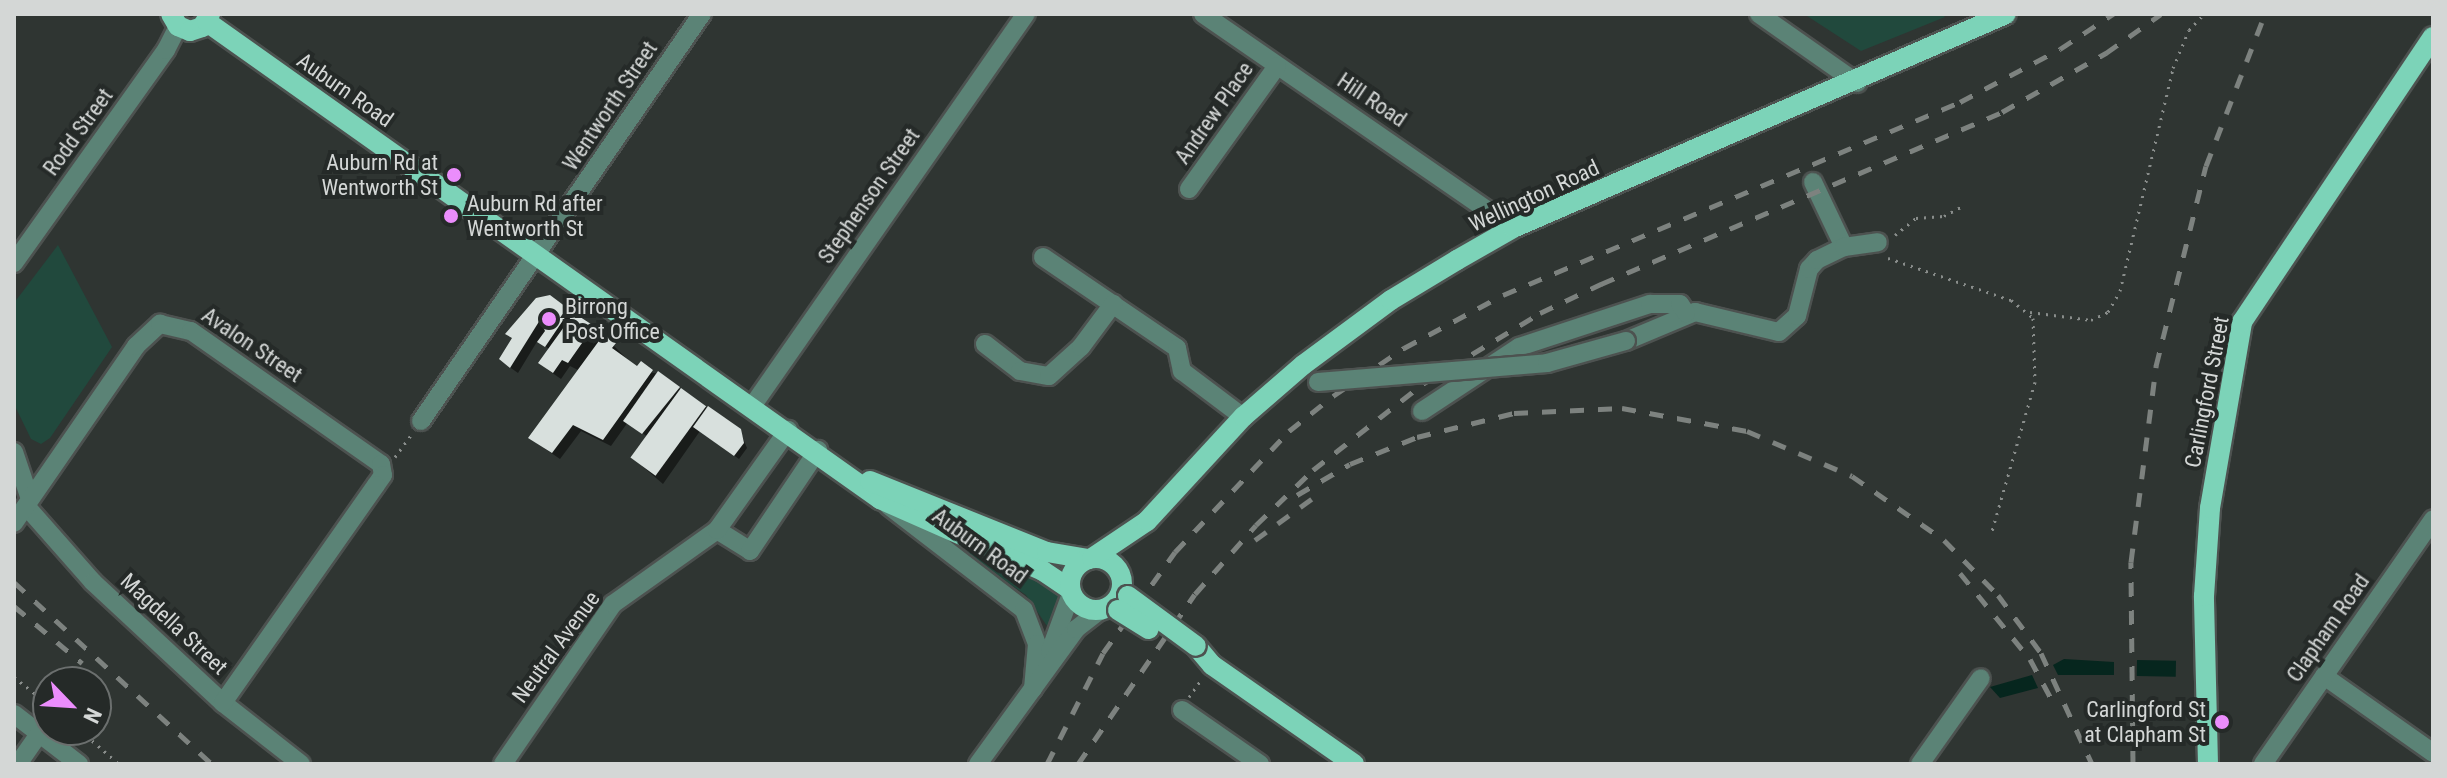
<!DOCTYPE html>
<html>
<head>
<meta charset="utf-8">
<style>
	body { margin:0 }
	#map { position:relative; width:2447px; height:778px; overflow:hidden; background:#2f3532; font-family:"Roboto Condensed",sans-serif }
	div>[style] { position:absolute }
	.green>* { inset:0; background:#21493d }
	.water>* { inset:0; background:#06261e; transform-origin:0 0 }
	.shadow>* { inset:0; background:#0007 }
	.building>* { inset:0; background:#d8e0dd; transform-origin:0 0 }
	.path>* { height:3px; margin-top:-1.5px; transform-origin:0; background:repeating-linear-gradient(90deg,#898d8b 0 2px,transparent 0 8px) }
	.roads { filter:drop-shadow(2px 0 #4d5250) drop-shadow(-2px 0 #4d5250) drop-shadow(0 2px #4d5250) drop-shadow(0 -2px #4d5250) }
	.minor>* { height:18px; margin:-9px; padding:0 9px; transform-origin:9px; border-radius:9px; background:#5b8376 }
	.major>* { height:20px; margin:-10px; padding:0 10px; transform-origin:10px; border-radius:10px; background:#7cd3b8 }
	.major>.ring { margin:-10px; padding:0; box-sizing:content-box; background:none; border:20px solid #7cd3b8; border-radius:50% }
	.rail>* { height:5px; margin-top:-2.5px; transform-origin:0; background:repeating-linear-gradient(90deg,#7d827f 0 14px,transparent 0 28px) }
	.bridges { filter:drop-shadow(2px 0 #4d5250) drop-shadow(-2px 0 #4d5250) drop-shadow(0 2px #4d5250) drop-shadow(0 -2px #4d5250) }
	.minor-bridge>* { height:18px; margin:-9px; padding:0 9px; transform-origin:9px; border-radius:9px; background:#5b8376 }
	.major-bridge>* { height:20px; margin:-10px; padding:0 10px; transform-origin:10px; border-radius:10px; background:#7cd3b8 }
	.dots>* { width:22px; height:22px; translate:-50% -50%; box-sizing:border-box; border:4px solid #252a28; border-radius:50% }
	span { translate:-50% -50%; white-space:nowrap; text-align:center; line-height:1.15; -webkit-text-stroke:8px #252a28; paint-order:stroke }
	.street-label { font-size:22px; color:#d4d7d6 }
	.poi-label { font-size:22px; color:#d4d7d6 }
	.right { translate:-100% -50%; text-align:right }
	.left { translate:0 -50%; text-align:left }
	.frame { position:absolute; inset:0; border:16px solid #d4d7d6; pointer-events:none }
	.north { position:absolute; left:32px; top:666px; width:80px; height:80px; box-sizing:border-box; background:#252a28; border:2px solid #6b6f6e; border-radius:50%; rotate:115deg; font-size:22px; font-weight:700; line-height:32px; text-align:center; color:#d4d7d6 }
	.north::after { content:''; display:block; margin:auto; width:28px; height:36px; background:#eb8dfc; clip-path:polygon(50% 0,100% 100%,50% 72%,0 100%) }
</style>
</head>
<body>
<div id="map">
	<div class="green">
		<i style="clip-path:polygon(1804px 14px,1942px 14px,1945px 17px,1861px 51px)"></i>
		<i style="clip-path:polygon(58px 245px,112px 347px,50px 438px,41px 444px,31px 439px,14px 404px,14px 303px)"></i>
		<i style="clip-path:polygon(954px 546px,1050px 583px,1063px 597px,1047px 626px,1026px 595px)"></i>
	</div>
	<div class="water">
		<i style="clip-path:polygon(2064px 659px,2114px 662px,2114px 675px,2058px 675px,2053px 665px)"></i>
		<i style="left:2137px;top:660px;width:39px;height:16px;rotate:1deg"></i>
		<i style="clip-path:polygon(2032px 675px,2038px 688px,2000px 698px,1990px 687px)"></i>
	</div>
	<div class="shadow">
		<i style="clip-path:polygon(537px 300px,569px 311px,599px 334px,593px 344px,604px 336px,637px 369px,658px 374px,740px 431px,747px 448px,739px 459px,700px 431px,663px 484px,642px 466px,649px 438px,628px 422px,611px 446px,581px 431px,560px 459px,538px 444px,531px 437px,578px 370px,570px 366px,561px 379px,548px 370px,541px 363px,550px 350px,538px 340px,518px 373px,508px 366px)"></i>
	</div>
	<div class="building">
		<i style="clip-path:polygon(550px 295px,570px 310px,545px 347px,537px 342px,545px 331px,540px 320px,510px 368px,499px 359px,512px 338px,505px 334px,536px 298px)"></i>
		<i style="clip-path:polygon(574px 313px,594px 326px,568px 363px,562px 360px,553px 373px,538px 363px)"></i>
		<i style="clip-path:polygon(604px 334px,616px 343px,612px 348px,637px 366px,641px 361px,653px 370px,603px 440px,573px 425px,552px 453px,528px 438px)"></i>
		<i style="clip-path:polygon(658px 371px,680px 387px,642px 434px,623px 421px)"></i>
		<i style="left:681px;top:388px;width:31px;height:86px;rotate:36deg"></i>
		<i style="clip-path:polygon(708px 406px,741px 429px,744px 443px,734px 456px,693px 427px)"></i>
	</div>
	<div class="path">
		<i style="left:1895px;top:235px;width:27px;rotate:-39deg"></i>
		<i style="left:1916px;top:218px;width:28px;rotate:-4deg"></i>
		<i style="left:1944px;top:216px;width:21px;rotate:-28deg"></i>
		<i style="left:1888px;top:258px;width:130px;rotate:18.9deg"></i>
		<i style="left:2011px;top:300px;width:28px;rotate:39deg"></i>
		<i style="left:2033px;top:318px;width:64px;rotate:88.2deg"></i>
		<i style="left:2035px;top:382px;width:158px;rotate:106.1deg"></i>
		<i style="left:2030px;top:312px;width:62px;rotate:7.5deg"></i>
		<i style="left:2091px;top:320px;width:19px;rotate:-25deg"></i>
		<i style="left:2108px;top:312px;width:24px;rotate:-60deg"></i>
		<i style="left:2120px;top:291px;width:229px;rotate:-76.6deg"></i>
		<i style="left:2173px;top:68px;width:41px;rotate:-67.2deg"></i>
		<i style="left:2189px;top:30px;width:22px;rotate:-47deg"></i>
		<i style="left:395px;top:457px;width:29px;rotate:-54deg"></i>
		<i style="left:14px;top:677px;width:43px;rotate:38.5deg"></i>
		<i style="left:1189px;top:697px;width:21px;rotate:-55deg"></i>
		<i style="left:80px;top:730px;width:52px;rotate:41.1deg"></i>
	</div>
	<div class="roads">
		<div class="minor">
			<i style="left:1203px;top:14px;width:377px;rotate:34.6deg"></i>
			<i style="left:1759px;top:14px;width:120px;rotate:35.1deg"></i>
			<i style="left:1813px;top:182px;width:72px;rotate:64.5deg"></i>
			<i style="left:1189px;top:189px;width:151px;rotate:-54.4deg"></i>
			<i style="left:1043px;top:257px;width:162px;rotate:34.2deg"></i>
			<i style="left:1177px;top:348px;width:24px;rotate:78deg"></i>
			<i style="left:1182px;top:371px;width:76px;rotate:37deg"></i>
			<i style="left:14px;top:263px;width:262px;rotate:-54.5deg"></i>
			<i style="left:166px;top:50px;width:27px;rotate:-63deg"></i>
			<i style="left:1626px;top:341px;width:75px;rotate:-22.8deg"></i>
			<i style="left:1695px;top:312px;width:86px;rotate:13.4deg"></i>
			<i style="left:1779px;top:332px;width:24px;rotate:-42deg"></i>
			<i style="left:1797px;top:316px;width:49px;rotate:-75.7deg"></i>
			<i style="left:1809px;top:269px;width:12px;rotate:-48deg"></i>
			<i style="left:1817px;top:260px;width:30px;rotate:-26deg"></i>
			<i style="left:1844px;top:247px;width:34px;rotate:-8deg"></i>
			<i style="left:985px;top:344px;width:44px;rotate:37.6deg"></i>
			<i style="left:1020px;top:371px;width:29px;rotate:10deg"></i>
			<i style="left:1049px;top:376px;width:43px;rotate:-42.2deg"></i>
			<i style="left:1081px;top:347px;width:54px;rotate:-53.3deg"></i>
			<i style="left:753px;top:405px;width:477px;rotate:-55.1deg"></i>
			<i style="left:1422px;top:411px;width:116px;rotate:-33.4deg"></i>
			<i style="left:1519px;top:347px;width:138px;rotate:-18.2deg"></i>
			<i style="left:1650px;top:304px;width:30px"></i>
			<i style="left:1680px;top:304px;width:11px;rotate:56deg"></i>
			<i style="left:421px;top:421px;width:495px;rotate:-55.4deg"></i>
			<i style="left:14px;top:452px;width:46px;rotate:71.2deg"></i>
			<i style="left:26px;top:506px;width:101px;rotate:48.6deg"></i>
			<i style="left:93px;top:582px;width:178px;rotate:42.9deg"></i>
			<i style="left:223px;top:703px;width:99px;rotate:38deg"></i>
			<i style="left:889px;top:506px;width:170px;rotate:37.6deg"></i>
			<i style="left:1024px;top:610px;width:36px;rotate:69deg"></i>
			<i style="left:1037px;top:644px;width:45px;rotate:95.1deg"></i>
			<i style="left:14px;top:523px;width:215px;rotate:-55.4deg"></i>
			<i style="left:136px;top:346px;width:33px;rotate:-43deg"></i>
			<i style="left:160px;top:324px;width:32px;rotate:13deg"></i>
			<i style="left:191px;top:331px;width:232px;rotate:35deg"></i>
			<i style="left:381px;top:464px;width:11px;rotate:80deg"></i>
			<i style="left:383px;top:475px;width:12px;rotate:125deg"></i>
			<i style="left:376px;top:485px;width:266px;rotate:125.1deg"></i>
			<i style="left:717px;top:530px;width:39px;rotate:32deg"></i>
			<i style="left:750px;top:551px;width:122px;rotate:-56deg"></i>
			<i style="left:1050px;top:651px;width:61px;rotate:-69.8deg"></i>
			<i style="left:2324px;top:676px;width:133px;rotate:35.2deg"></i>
			<i style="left:1182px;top:710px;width:95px;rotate:34.7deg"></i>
			<i style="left:14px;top:714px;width:82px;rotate:37.6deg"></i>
			<i style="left:18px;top:764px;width:38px;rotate:-55deg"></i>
			<i style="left:503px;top:764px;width:194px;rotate:-55.5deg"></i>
			<i style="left:613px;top:604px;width:128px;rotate:-35.4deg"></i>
			<i style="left:717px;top:530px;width:123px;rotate:-54.6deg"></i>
			<i style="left:978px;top:764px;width:167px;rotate:-54deg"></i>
			<i style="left:1076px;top:629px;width:29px;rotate:-38deg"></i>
			<i style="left:1920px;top:764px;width:105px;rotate:-54.7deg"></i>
			<i style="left:2263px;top:764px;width:298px;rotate:-55.2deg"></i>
		</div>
		<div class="major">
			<i style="left:171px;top:14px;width:14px;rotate:60deg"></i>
			<i style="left:178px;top:26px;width:13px;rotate:23deg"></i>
			<i style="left:190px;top:31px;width:13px;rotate:-18deg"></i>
			<i style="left:202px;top:27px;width:15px;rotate:-58deg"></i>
			<i style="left:207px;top:22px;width:825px;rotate:35.33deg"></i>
			<i style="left:880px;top:499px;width:178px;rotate:23.8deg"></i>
			<i style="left:1043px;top:571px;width:32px;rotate:34deg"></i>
			<i style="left:870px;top:481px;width:191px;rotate:21.9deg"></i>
			<i style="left:1047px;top:552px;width:42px;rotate:9.7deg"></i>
			<i class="ring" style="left:1070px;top:558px;width:32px;height:32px"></i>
			<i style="left:1092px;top:558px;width:66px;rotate:-33.9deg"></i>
			<i style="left:1147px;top:521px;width:142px;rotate:-47.3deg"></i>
			<i style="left:1243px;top:417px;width:79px;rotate:-40.9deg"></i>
			<i style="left:1303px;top:365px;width:109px;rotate:-36.5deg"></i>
			<i style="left:1391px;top:300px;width:77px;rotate:-31.2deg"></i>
			<i style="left:1457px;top:260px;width:64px;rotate:-29.7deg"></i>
			<i style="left:1513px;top:228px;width:537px;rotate:-23.46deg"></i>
			<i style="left:1196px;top:646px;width:25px;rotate:50deg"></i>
			<i style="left:1212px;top:665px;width:173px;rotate:34.9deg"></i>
			<i style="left:2208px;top:764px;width:168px;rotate:-91.4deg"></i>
			<i style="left:2204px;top:596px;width:88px;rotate:-86.1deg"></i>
			<i style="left:2210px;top:508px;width:189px;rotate:-80.2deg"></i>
			<i style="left:2242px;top:322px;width:343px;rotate:-56.2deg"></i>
		</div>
	</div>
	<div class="rail">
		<i style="left:1297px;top:495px;width:61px;rotate:-30.3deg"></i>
		<i style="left:1350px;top:464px;width:72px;rotate:-21.9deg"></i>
		<i style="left:1417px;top:437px;width:100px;rotate:-13.9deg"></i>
		<i style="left:1514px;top:413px;width:108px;rotate:-2.7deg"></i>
		<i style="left:1622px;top:408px;width:127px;rotate:10.4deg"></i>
		<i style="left:1747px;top:431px;width:114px;rotate:23.2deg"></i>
		<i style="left:1852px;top:476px;width:112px;rotate:34.8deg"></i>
		<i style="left:1944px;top:540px;width:77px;rotate:45.5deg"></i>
		<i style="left:1998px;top:595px;width:72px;rotate:53.4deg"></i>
		<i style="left:2041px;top:653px;width:122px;rotate:65.3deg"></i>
		<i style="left:1255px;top:540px;width:77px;rotate:-36deg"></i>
		<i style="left:1960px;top:573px;width:111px;rotate:50.9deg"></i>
		<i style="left:2030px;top:659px;width:49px;rotate:61.9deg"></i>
		<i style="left:14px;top:582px;width:269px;rotate:42.6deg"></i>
		<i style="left:14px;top:606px;width:89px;rotate:40deg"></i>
		<i style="left:1047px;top:764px;width:124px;rotate:-63.2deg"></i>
		<i style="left:1103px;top:653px;width:124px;rotate:-54.5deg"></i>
		<i style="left:1175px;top:552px;width:166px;rotate:-46.7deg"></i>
		<i style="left:1289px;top:431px;width:56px;rotate:-38.5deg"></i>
		<i style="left:1333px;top:396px;width:86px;rotate:-34.1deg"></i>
		<i style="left:1404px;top:348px;width:112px;rotate:-28.2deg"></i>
		<i style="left:1503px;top:295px;width:496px;rotate:-22.9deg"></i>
		<i style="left:1960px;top:102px;width:113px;rotate:-27.9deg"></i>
		<i style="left:2060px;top:49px;width:64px;rotate:-33.4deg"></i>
		<i style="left:1078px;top:764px;width:206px;rotate:-55.5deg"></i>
		<i style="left:1195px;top:594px;width:92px;rotate:-48.5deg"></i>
		<i style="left:1256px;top:525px;width:79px;rotate:-44deg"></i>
		<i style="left:1313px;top:470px;width:141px;rotate:-38.1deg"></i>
		<i style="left:1424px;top:383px;width:135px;rotate:-31.1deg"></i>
		<i style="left:1540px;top:313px;width:68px;rotate:-25.4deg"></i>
		<i style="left:1601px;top:284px;width:436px;rotate:-23.2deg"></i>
		<i style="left:2002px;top:112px;width:120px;rotate:-29.6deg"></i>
		<i style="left:2106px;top:53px;width:67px;rotate:-35.3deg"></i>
		<i style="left:2133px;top:764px;width:202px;rotate:-90.6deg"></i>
		<i style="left:2131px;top:562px;width:198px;rotate:-82.7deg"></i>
		<i style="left:2156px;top:366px;width:206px;rotate:-76deg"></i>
		<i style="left:2206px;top:166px;width:163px;rotate:-68.8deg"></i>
	</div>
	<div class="bridges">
		<div class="minor-bridge">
			<i style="left:1318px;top:382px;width:230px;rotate:-4.7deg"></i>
			<i style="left:1547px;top:363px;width:82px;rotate:-15.6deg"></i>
		</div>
		<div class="major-bridge">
			<i style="left:1128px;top:596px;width:84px;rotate:36.3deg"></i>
			<i style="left:1118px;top:610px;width:36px;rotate:32deg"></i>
		</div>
	</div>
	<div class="dots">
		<i style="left:454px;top:175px;background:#eb8dfc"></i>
		<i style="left:451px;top:216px;background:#eb8dfc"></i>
		<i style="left:549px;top:319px;background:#eb8dfc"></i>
		<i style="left:2222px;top:722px;background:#eb8dfc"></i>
	</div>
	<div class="street-label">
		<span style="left:345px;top:90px;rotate:35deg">Auburn Road</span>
		<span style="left:1372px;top:100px;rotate:34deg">Hill Road</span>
		<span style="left:610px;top:106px;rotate:-56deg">Wentworth Street</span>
		<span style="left:1214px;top:113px;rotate:-55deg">Andrew Place</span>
		<span style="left:78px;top:132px;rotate:-54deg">Rodd Street</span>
		<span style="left:869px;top:196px;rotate:-55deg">Stephenson Street</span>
		<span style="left:1534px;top:196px;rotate:-25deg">Wellington Road</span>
		<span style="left:252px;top:345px;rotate:34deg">Avalon Street</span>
		<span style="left:2207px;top:392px;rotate:-79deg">Carlingford Street</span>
		<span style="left:980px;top:546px;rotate:36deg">Auburn Road</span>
		<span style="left:174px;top:624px;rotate:43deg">Magdella Street</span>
		<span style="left:2328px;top:628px;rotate:-55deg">Clapham Road</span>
		<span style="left:556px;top:647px;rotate:-54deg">Neutral Avenue</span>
	</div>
	<div class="poi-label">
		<span class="right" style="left:438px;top:175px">Auburn Rd at<br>Wentworth St</span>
		<span class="left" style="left:467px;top:216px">Auburn Rd after<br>Wentworth St</span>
		<span class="left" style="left:565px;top:319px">Birrong<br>Post Office</span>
		<span class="right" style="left:2206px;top:722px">Carlingford St<br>at Clapham St</span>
	</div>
	<div class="frame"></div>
	<div class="north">N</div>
</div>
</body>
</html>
